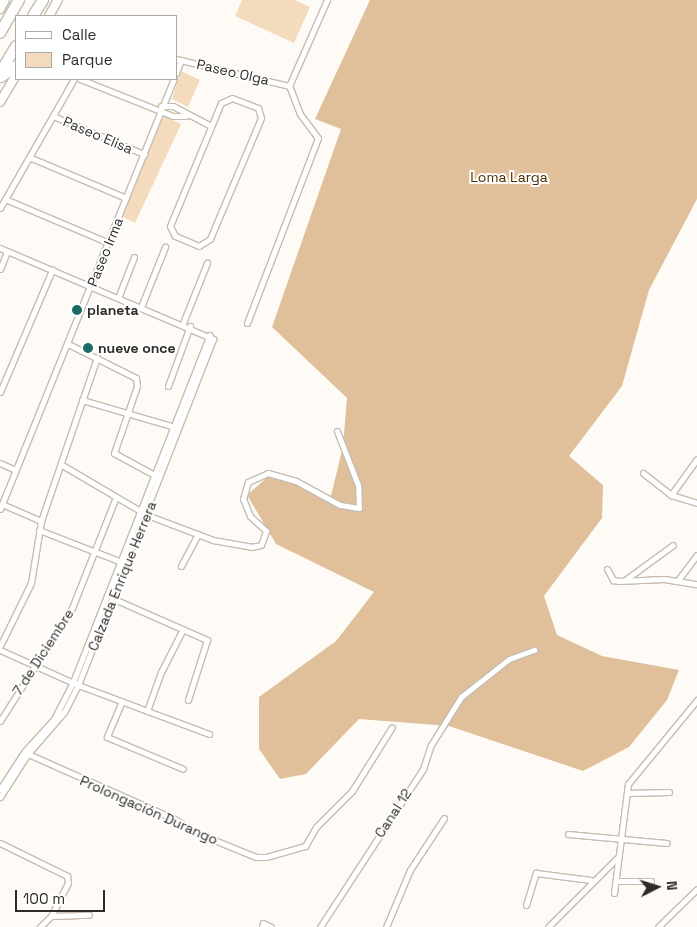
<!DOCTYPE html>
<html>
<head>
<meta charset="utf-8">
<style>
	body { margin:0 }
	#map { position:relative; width:697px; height:927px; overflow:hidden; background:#fefbf6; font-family:"Space Grotesk",sans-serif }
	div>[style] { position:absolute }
	.green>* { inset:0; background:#f4dbbd; transform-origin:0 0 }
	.forest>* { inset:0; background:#e0c09b }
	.roads { filter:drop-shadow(1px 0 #c5bcb2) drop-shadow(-1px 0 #c5bcb2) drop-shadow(0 1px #c5bcb2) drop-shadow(0 -1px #c5bcb2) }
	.street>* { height:5px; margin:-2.5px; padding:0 2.5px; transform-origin:2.5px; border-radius:2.5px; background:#fff }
	.secondary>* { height:8px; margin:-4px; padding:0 4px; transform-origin:4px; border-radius:4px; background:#fff }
	.highway>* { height:10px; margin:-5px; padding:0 5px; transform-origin:5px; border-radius:5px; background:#fff }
	.dots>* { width:14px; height:14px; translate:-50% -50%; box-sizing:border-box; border:2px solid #fff; border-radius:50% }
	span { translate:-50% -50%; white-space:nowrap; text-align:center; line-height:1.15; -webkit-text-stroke:4px #fff; paint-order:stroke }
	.street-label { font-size:14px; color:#2f2b27 }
	.park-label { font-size:14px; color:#4c2e00 }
	.poi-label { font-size:14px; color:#2f2b27; font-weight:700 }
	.left { translate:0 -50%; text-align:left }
	.legend { position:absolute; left:15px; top:15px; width:162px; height:65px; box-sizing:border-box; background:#fff; border:1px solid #acaaa9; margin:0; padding:6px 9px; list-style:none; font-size:15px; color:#2f2b27 }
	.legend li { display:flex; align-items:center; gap:10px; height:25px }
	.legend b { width:25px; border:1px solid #acaaa9 }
	.north { position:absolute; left:632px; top:862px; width:50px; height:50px; -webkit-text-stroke:4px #fff; paint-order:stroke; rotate:85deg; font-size:14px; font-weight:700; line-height:20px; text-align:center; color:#2f2b27 }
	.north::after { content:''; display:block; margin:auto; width:18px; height:22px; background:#2f2b27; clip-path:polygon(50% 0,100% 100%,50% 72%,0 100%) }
	.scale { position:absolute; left:15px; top:890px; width:90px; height:22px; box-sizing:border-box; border:2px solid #2f2b27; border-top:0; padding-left:6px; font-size:15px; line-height:18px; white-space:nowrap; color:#2f2b27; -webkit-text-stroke:4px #fff; paint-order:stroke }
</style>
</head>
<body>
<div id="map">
	<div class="green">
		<i style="clip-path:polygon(242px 0,295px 0,310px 7px,294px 43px,235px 16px)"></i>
		<i style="clip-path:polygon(181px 71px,200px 80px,188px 107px,172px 99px)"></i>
		<i style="left:164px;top:116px;width:19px;height:109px;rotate:25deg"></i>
	</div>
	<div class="forest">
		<i style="clip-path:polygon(370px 0,697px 0,697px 199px,649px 290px,622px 386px,569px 456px,603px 485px,602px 518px,544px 596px,557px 635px,602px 656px,679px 670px,667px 700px,629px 747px,583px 771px,449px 726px,359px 719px,306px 774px,280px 779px,259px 749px,259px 697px,336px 641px,374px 592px,276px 544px,247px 495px,271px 474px,331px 496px,343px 446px,347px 398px,272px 327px,341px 129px,315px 119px)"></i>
	</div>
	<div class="roads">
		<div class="street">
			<i style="left:176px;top:59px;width:116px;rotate:13.4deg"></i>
			<i style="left:176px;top:73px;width:14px;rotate:-69deg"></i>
			<i style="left:80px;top:79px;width:100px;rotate:21.7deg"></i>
			<i style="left:173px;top:116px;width:13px"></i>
			<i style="left:289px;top:86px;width:94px;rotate:-66.2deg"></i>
			<i style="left:232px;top:98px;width:28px;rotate:21deg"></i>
			<i style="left:258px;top:108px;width:10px;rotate:73deg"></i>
			<i style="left:261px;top:118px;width:131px;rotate:112.9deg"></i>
			<i style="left:210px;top:239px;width:13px;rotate:148deg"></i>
			<i style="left:199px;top:246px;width:26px;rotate:-157deg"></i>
			<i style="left:175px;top:236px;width:11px;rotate:-117deg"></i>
			<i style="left:170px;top:226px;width:133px;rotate:-67.5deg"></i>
			<i style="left:221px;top:103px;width:12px;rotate:-24deg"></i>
			<i style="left:161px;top:106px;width:12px"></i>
			<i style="left:173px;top:106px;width:43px;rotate:27.8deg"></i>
			<i style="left:53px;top:116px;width:99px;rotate:22.7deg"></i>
			<i style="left:29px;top:157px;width:105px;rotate:22.9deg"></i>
			<i style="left:5px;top:199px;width:113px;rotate:22.9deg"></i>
			<i style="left:0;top:208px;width:149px;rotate:-60.2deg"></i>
			<i style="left:0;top:248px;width:232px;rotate:23.1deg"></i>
			<i style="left:213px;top:339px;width:371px;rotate:111.3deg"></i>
			<i style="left:78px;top:685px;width:30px;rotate:117deg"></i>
			<i style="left:64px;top:712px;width:57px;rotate:130.7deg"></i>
			<i style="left:27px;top:755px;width:50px;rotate:122.7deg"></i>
			<i style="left:0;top:269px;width:18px;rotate:-68deg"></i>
			<i style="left:118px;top:298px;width:44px;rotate:-68.7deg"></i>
			<i style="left:141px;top:307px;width:65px;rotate:-68.2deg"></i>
			<i style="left:183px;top:323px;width:65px;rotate:-68.2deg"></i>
			<i style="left:247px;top:323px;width:198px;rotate:-69deg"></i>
			<i style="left:318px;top:138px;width:30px;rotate:-127deg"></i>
			<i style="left:300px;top:114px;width:30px;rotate:-111deg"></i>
			<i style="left:68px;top:344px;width:76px;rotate:26.6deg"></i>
			<i style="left:136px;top:378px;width:8px;rotate:83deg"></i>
			<i style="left:137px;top:386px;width:71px;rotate:108.9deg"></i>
			<i style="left:114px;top:453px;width:48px;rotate:28.7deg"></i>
			<i style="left:168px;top:386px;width:64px;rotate:-69.9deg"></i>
			<i style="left:0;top:392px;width:133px;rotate:-66.9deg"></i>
			<i style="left:82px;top:400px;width:97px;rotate:16.2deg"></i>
			<i style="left:0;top:463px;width:17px;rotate:24deg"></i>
			<i style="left:62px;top:465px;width:93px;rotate:30.4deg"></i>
			<i style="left:643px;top:473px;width:36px;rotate:38deg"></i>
			<i style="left:671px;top:495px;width:27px;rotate:17deg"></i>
			<i style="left:671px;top:495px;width:44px;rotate:-54.2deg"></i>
			<i style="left:2px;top:504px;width:43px;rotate:23.6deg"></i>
			<i style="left:0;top:509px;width:464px;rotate:-68deg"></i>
			<i style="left:147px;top:515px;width:71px;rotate:20.7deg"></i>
			<i style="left:213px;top:540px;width:39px;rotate:10deg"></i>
			<i style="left:251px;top:547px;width:10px;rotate:-11deg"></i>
			<i style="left:261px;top:545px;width:15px;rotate:-70deg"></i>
			<i style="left:266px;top:531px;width:22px;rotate:-137deg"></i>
			<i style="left:250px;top:516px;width:18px;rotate:-112deg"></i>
			<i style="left:243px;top:499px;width:18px;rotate:-74deg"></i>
			<i style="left:248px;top:482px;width:22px;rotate:-24deg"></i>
			<i style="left:268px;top:473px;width:29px;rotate:16deg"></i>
			<i style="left:296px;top:481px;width:50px;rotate:28.6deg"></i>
			<i style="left:340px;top:505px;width:19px;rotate:9deg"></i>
			<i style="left:359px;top:508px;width:23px;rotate:-92deg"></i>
			<i style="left:358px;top:485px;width:58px;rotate:-111.3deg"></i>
			<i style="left:39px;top:530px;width:91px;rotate:21.2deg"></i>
			<i style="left:181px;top:566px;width:36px;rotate:-62deg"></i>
			<i style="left:607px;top:569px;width:13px;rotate:61deg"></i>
			<i style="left:613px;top:580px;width:6px;rotate:9deg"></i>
			<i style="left:619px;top:581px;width:45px;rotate:-2.5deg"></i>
			<i style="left:664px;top:579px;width:33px;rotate:9deg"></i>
			<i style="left:625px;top:580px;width:59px;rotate:-36.1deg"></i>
			<i style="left:678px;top:580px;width:31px;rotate:-53deg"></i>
			<i style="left:114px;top:599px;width:102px;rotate:23.8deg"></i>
			<i style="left:207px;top:640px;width:63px;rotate:107.6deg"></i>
			<i style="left:0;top:646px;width:70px;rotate:-63.8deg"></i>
			<i style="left:31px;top:583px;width:63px;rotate:-80.8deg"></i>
			<i style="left:41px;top:521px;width:173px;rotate:-71.1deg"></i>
			<i style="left:0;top:650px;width:85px;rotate:24.2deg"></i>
			<i style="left:78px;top:685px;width:140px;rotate:20.5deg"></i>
			<i style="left:122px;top:701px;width:39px;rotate:113deg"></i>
			<i style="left:107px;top:737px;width:82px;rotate:22.8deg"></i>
			<i style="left:147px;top:711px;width:41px;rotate:-70.3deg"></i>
			<i style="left:161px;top:672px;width:48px;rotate:-62.9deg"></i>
			<i style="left:0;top:721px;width:134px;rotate:-57.5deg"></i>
			<i style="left:72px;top:608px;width:119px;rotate:-68.4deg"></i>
			<i style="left:26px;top:753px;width:162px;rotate:24deg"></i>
			<i style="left:174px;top:819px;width:27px;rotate:31deg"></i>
			<i style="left:197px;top:833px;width:64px;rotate:22.1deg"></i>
			<i style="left:256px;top:857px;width:10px"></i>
			<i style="left:266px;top:857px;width:41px;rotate:-15.8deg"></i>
			<i style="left:305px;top:846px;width:22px;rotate:-60deg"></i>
			<i style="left:316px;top:827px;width:51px;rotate:-45deg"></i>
			<i style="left:352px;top:791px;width:75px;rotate:-58deg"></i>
			<i style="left:0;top:789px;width:44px;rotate:-57deg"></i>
			<i style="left:24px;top:752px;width:45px;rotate:-47.7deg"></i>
			<i style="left:54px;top:719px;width:42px;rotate:-62.8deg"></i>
			<i style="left:73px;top:682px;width:373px;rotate:-68.5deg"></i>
			<i style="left:627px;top:793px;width:42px;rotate:-1.4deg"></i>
			<i style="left:568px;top:834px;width:99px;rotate:5.2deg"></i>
			<i style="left:0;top:843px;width:75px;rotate:26.2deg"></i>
			<i style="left:67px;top:876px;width:7px;rotate:82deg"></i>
			<i style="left:68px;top:883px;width:37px;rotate:117deg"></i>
			<i style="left:51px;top:916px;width:16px;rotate:135deg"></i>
			<i style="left:617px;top:881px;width:34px"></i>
			<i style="left:614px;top:893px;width:110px;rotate:-82.7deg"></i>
			<i style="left:628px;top:784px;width:109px;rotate:-50.6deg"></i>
			<i style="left:526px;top:905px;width:34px;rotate:-73deg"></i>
			<i style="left:536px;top:873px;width:55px;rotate:7.3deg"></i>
			<i style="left:51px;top:916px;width:38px;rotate:-2deg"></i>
			<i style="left:262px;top:927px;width:4px;rotate:-76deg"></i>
			<i style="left:263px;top:923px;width:9px;rotate:27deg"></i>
			<i style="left:320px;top:927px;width:189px;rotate:-56.9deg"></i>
			<i style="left:423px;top:769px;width:25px;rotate:-72deg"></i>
			<i style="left:431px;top:745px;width:57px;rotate:-58deg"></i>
			<i style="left:461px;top:697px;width:61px;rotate:-38.4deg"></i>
			<i style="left:509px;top:659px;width:27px;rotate:-20deg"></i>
			<i style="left:386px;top:927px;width:62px;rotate:-67.2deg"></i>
			<i style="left:410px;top:870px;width:62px;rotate:-56.8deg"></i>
			<i style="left:548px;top:927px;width:99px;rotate:-45deg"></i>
			<i style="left:658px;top:927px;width:54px;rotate:-44.3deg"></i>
		</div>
		<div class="secondary">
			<i style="left:0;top:9px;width:10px;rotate:-61deg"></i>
			<i style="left:49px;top:16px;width:18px;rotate:-61deg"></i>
			<i style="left:0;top:102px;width:31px;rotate:-59deg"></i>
		</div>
		<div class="highway">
			<i style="left:33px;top:16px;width:19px;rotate:-58deg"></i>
			<i style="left:0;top:33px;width:38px;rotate:-60deg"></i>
			<i style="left:0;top:73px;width:31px;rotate:-59deg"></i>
			<i style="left:1px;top:77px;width:19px;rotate:-36deg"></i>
		</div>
	</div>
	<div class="dots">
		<i style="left:77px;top:310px;background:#1d6966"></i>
		<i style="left:88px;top:348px;background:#1d6966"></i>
	</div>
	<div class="street-label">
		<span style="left:233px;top:72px;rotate:13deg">Paseo Olga</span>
		<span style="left:98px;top:135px;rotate:23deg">Paseo Elisa</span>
		<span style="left:105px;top:252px;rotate:-68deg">Paseo Irma</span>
		<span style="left:122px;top:576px;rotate:-68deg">Calzada Enrique Herrera</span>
		<span style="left:43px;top:652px;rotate:-57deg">7 de Diciembre</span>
		<span style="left:149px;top:810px;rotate:24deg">Prolongación Durango</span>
		<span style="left:393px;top:813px;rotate:-57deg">Canal 12</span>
	</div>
	<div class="park-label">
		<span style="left:509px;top:177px">Loma Larga</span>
	</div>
	<div class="poi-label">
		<span class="left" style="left:87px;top:310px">planeta</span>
		<span class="left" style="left:98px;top:348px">nueve once</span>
	</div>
	<ul class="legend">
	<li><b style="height:6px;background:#fff"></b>Calle</li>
	<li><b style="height:14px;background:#f4dbbd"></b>Parque</li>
	</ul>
	<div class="north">N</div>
	<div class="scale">100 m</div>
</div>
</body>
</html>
